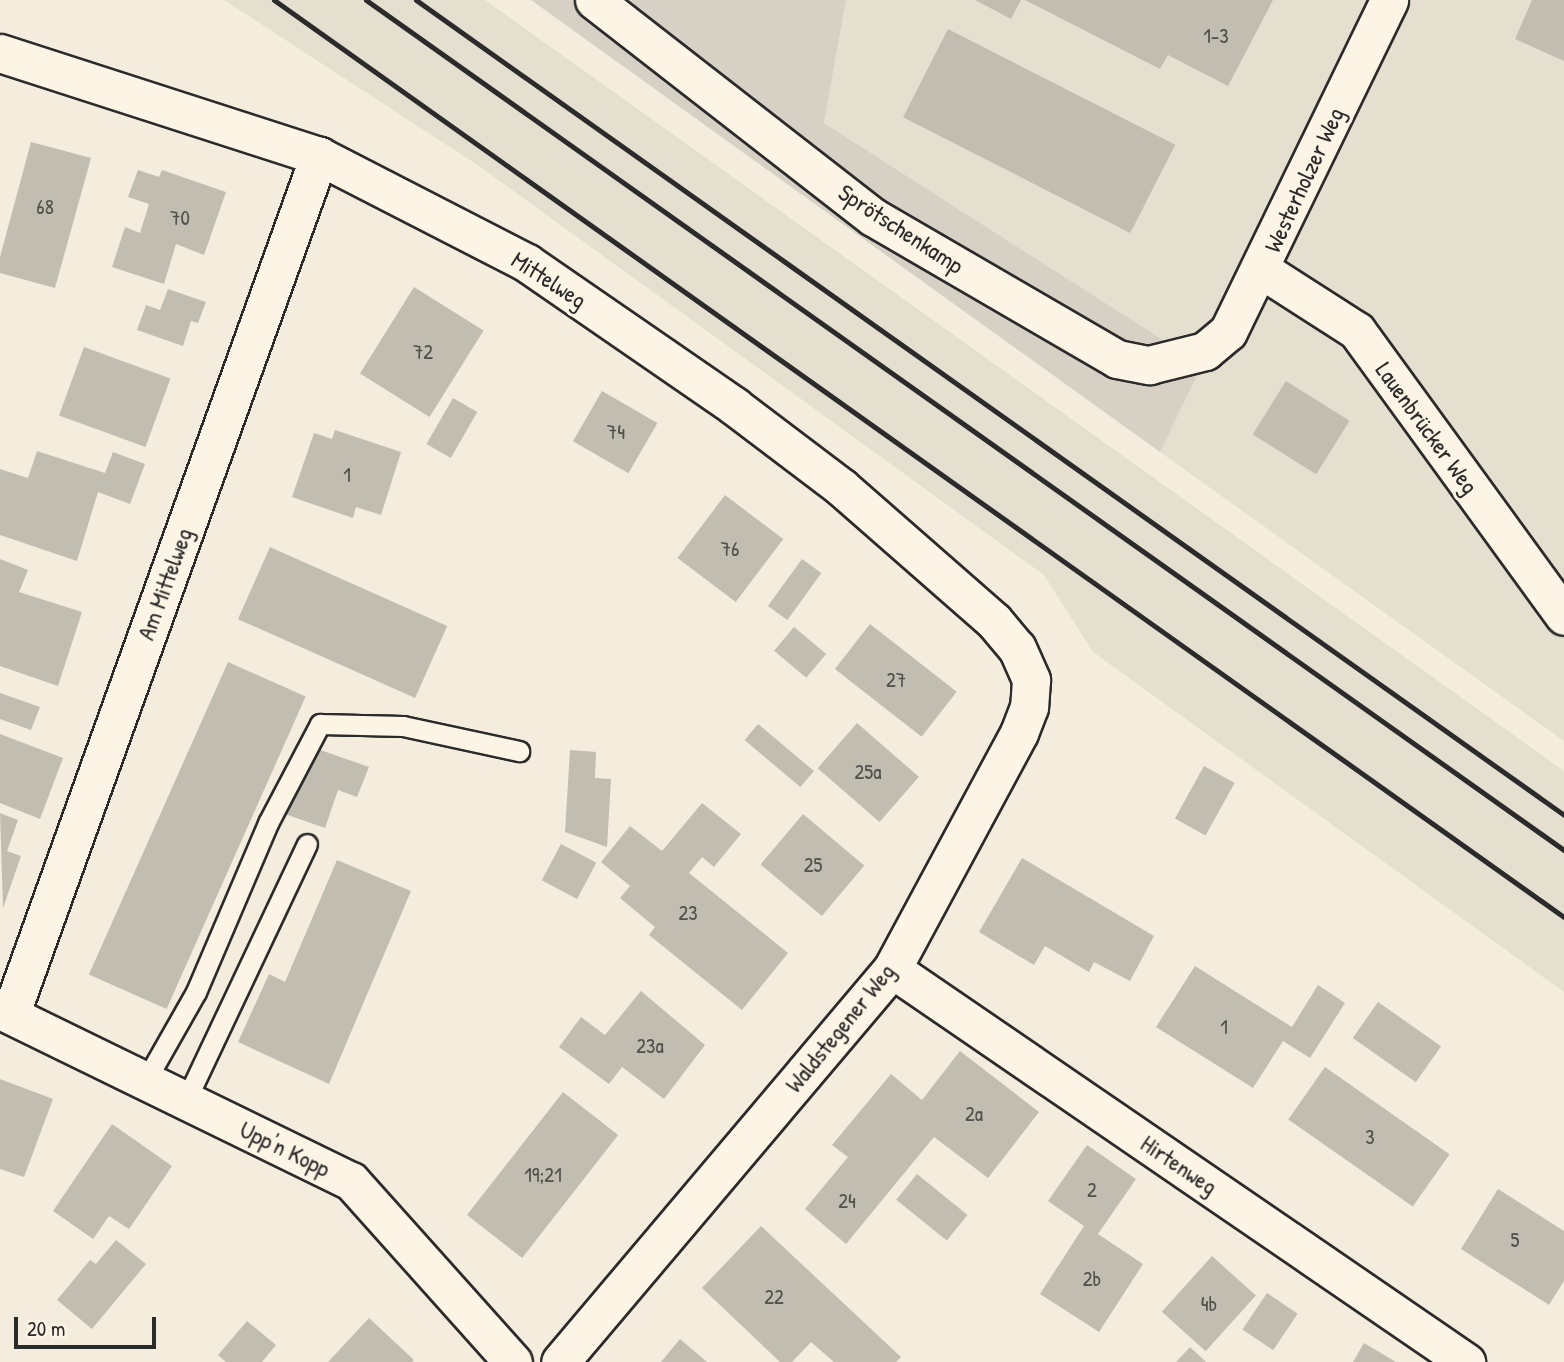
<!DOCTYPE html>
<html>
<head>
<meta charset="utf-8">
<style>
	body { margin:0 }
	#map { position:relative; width:1564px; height:1362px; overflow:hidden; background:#f4edde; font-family:"Patrick Hand",sans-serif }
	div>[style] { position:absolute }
	.built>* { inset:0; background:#e5dfd0 }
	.green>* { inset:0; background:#d6d1c4 }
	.building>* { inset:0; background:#c2bdb1; transform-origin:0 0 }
	.roads { filter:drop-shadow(2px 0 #2b2b2b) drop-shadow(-2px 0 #2b2b2b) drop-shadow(0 2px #2b2b2b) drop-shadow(0 -2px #2b2b2b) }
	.lane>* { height:19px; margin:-9.5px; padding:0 9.5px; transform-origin:9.5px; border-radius:9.5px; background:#fcf5e5 }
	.street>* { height:37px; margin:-18.5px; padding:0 18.5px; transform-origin:18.5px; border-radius:18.5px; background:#fcf5e5 }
	.rail>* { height:5px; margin:-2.5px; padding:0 2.5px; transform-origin:2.5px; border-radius:2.5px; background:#2b2b2b }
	span { translate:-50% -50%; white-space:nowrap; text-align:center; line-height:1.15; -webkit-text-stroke:6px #fcf5e5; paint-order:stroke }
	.number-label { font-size:21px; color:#51504c }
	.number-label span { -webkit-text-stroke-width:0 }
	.street-label { font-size:24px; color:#2b2b2b }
	.scale { position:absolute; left:14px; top:1317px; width:142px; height:32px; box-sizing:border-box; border:4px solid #2b2b2b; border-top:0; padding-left:9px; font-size:21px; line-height:24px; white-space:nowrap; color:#2b2b2b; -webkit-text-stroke:5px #fcf5e5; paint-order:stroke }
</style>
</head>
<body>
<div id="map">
	<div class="built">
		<i style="clip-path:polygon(224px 0,485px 0,1564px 771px,1564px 992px,1093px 652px,1044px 575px,479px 166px)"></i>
		<i style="clip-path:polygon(846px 0,1564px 0,1564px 741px,1160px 452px,1201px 365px,824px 123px)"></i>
	</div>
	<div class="green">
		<i style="clip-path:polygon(531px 0,846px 0,824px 123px,1202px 365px,1160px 452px)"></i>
	</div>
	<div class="building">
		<i style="clip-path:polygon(975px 0,1021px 0,1011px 19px)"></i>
		<i style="clip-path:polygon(1025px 0,1273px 0,1228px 86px,1168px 55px,1160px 69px)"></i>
		<i style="clip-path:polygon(1532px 0,1564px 0,1564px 61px,1515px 39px)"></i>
		<i style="left:948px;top:29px;width:255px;height:99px;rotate:27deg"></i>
		<i style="clip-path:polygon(31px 142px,91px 158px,55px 288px,0 273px,0 257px)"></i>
		<i style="clip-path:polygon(138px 170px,159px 177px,162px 170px,226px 192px,204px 255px,176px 244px,164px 284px,112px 267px,125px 227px,140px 233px,149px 204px,128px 197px)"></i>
		<i style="left:414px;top:287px;width:82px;height:102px;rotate:32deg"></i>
		<i style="clip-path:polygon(168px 289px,206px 302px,198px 323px,191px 321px,183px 346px,137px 330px,146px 305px,160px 310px)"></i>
		<i style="left:84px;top:347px;width:92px;height:73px;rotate:20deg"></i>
		<i style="left:1286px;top:381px;width:75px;height:63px;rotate:32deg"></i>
		<i style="left:602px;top:391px;width:64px;height:58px;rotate:30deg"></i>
		<i style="left:453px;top:398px;width:28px;height:53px;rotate:30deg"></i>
		<i style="clip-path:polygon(335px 430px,401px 452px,381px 515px,356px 507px,353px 518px,292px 497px,314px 433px,332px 439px)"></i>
		<i style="clip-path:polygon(37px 451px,105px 473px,113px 452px,145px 464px,130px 504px,98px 492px,77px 561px,0 535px,0 469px,28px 478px)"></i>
		<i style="left:725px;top:495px;width:73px;height:79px;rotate:37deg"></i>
		<i style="left:270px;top:547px;width:194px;height:79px;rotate:24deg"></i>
		<i style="clip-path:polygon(0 559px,28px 570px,19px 592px,82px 612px,58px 686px,0 666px)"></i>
		<i style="left:802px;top:559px;width:24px;height:58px;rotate:36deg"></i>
		<i style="left:870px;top:624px;width:110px;height:57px;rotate:38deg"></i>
		<i style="left:794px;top:627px;width:42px;height:31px;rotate:40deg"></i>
		<i style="left:228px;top:662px;width:85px;height:342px;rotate:24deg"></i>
		<i style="clip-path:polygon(0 693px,40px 707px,31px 730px,0 719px)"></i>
		<i style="left:857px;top:723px;width:82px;height:60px;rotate:41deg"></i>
		<i style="left:758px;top:724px;width:73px;height:21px;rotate:40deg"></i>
		<i style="clip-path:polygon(0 734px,63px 758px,40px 819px,0 803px)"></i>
		<i style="clip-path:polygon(309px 746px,369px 767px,357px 797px,338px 790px,325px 828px,285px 814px)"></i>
		<i style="clip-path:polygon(570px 750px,596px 752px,595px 778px,611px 779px,607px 847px,565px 832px)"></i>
		<i style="left:1204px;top:766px;width:35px;height:60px;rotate:29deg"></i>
		<i style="clip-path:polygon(702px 803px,741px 834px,714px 867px,702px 857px,689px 873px,788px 953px,742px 1010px,649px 935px,655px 927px,620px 898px,630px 886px,601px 862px,630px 826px,662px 851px)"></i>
		<i style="clip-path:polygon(0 813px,18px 820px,7px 851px,21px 856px,3px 908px)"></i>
		<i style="left:803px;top:814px;width:80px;height:66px;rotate:40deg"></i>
		<i style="left:561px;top:844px;width:40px;height:41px;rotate:28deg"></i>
		<i style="clip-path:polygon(1022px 858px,1154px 936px,1130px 981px,1094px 962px,1089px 972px,1045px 946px,1034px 965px,979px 932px)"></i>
		<i style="clip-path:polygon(337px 860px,411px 891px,329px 1084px,238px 1042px,269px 974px,285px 982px)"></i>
		<i style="clip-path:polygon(1195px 966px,1292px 1027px,1318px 985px,1345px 1003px,1310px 1058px,1283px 1041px,1253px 1088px,1156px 1027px)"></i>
		<i style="clip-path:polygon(641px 991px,705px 1045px,664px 1099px,622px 1067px,609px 1084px,559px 1047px,581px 1017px,605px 1035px)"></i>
		<i style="left:1378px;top:1002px;width:77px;height:44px;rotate:35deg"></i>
		<i style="clip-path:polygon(960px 1051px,1039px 1112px,988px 1178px,934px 1137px,846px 1244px,805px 1209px,848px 1157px,832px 1145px,891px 1074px,922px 1100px)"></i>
		<i style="left:1325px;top:1067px;width:152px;height:64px;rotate:35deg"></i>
		<i style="clip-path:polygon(0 1079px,53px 1099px,24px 1177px,0 1169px)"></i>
		<i style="left:563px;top:1092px;width:70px;height:156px;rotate:38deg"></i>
		<i style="clip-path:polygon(112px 1124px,172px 1166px,129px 1229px,109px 1216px,93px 1239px,53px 1211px)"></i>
		<i style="clip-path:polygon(1087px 1145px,1136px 1179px,1098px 1234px,1143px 1264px,1099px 1332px,1040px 1294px,1084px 1226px,1048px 1201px)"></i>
		<i style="left:917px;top:1174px;width:65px;height:33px;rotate:39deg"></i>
		<i style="clip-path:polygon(1498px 1189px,1564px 1231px,1564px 1281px,1549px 1305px,1461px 1249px)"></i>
		<i style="clip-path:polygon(761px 1226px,901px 1357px,896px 1362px,834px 1362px,811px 1342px,792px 1362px,780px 1362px,702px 1288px)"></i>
		<i style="clip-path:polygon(116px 1240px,146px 1264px,92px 1329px,57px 1300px,90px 1260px,96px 1264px)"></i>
		<i style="left:1212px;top:1256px;width:59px;height:75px;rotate:42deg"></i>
		<i style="left:1267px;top:1293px;width:37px;height:44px;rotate:34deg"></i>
		<i style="clip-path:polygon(369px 1318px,414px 1360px,412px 1362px,328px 1362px)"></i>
		<i style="clip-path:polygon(247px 1321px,276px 1345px,262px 1362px,226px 1362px,218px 1355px)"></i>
		<i style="clip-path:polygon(680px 1339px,707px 1362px,661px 1362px)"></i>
		<i style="clip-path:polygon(1364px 1343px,1396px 1362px,1353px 1362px)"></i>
		<i style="clip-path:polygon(1190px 1347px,1206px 1362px,1176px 1362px)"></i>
	</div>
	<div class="roads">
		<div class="lane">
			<i style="left:146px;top:1080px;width:101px;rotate:-60.4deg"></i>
			<i style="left:196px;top:992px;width:184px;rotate:-66.9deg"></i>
			<i style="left:268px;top:823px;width:112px;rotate:-62.3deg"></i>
			<i style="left:320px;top:724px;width:83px;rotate:1.4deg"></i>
			<i style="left:403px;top:726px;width:119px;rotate:12.2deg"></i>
			<i style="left:186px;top:1100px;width:283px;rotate:-64.7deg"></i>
		</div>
		<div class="street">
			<i style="left:594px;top:0;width:353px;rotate:37.9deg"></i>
			<i style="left:873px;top:217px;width:282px;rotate:30.2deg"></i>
			<i style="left:1117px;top:359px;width:33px;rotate:11deg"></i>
			<i style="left:1149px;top:365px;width:58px;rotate:-14deg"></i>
			<i style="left:1205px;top:351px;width:30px;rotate:-40deg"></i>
			<i style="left:1228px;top:332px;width:369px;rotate:-64.1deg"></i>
			<i style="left:0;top:53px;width:335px;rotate:17.9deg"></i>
			<i style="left:319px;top:156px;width:234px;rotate:27.2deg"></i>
			<i style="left:527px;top:263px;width:252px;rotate:34.6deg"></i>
			<i style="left:734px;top:406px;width:134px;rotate:37.1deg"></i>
			<i style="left:841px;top:487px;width:203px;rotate:41.2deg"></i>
			<i style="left:994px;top:621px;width:35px;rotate:50deg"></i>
			<i style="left:1017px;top:648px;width:35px;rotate:66deg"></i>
			<i style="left:1031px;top:680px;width:27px;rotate:94deg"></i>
			<i style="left:1029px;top:707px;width:28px;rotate:111deg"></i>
			<i style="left:1019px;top:733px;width:268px;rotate:118.3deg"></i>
			<i style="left:892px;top:969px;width:514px;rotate:130.19deg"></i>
			<i style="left:1262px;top:270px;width:113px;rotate:32.7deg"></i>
			<i style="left:1357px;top:331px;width:352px;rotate:54deg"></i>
			<i style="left:892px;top:969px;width:696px;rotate:34.4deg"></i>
			<i style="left:0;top:1010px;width:390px;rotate:26deg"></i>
			<i style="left:351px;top:1181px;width:243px;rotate:48.2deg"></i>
			<i style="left:11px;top:1013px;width:911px;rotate:-70.23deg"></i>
		</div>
	</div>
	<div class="rail">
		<i style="left:274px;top:0;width:1583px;rotate:35.41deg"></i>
		<i style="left:366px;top:0;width:1469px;rotate:35.36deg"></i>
		<i style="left:416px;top:0;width:1408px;rotate:35.37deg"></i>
	</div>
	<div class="number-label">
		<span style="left:1216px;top:36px">1-3</span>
		<span style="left:45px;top:207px">68</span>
		<span style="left:180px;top:218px">70</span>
		<span style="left:423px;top:352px">72</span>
		<span style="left:616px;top:432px">74</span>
		<span style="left:347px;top:475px">1</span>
		<span style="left:730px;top:549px">76</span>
		<span style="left:896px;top:680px">27</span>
		<span style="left:868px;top:772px">25a</span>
		<span style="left:813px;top:865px">25</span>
		<span style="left:688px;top:913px">23</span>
		<span style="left:1224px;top:1027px">1</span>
		<span style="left:650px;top:1046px">23a</span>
		<span style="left:974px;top:1114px">2a</span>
		<span style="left:1370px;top:1137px">3</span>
		<span style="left:543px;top:1175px">19;21</span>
		<span style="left:1092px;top:1190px">2</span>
		<span style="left:847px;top:1201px">24</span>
		<span style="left:1515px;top:1240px">5</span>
		<span style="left:1092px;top:1279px">2b</span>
		<span style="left:774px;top:1297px">22</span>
		<span style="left:1209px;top:1304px">4b</span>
	</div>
	<div class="street-label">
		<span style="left:1304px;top:180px;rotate:-65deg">Westerholzer Weg</span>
		<span style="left:901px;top:229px;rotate:33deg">Sprötschenkamp</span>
		<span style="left:549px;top:280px;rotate:33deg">Mittelweg</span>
		<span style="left:1427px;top:428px;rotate:54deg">Lauenbrücker Weg</span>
		<span style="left:165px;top:584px;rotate:-70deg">Am Mittelweg</span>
		<span style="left:840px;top:1028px;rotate:-51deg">Waldstegener Weg</span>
		<span style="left:285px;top:1149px;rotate:26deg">Upp'n Kopp</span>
		<span style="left:1179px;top:1165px;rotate:34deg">Hirtenweg</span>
	</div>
	<div class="scale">20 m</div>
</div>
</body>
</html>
